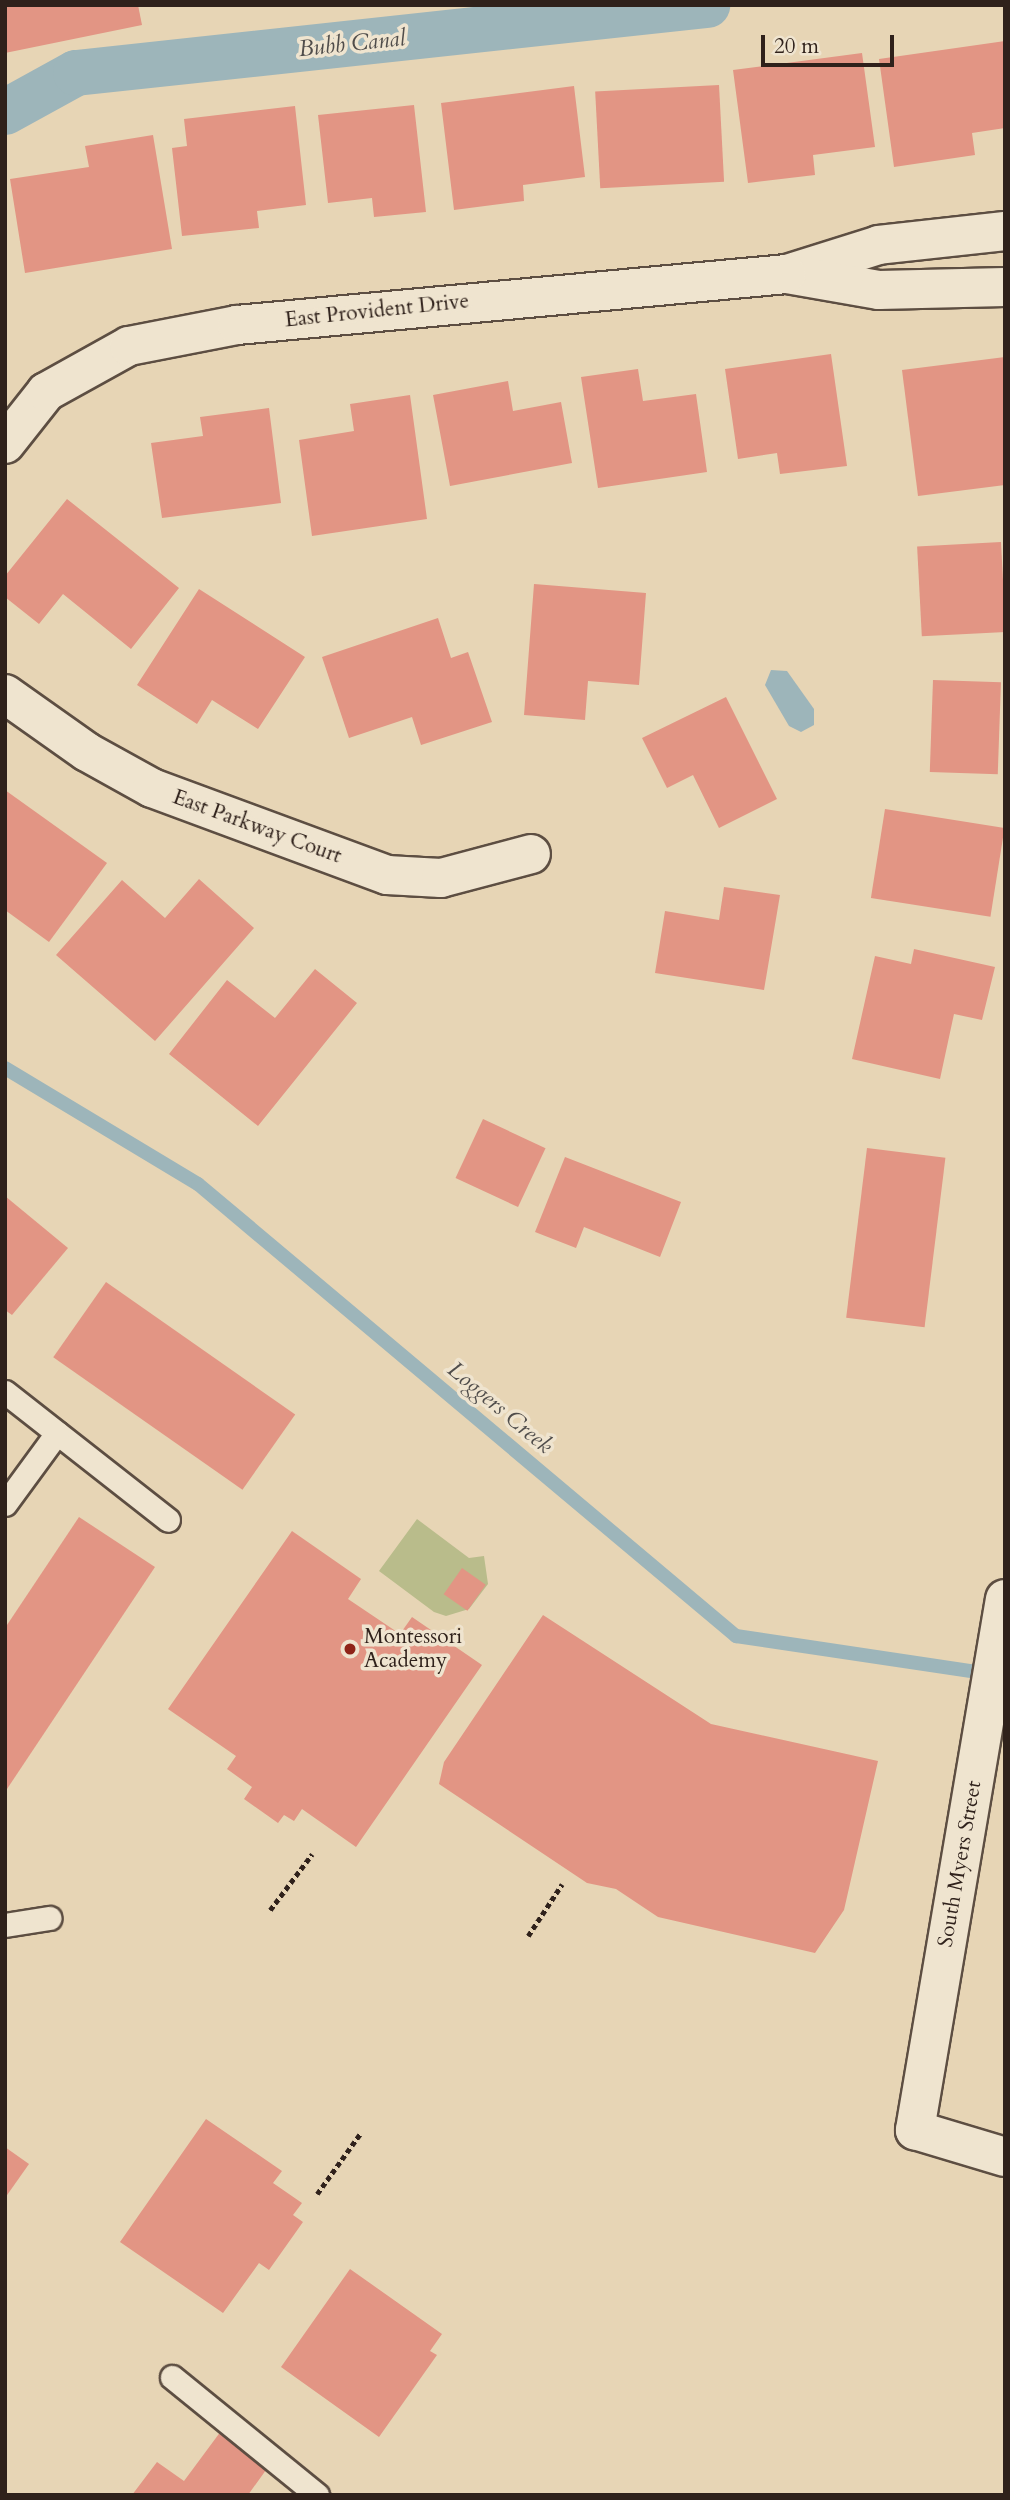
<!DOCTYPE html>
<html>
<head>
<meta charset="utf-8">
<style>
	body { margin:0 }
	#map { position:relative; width:1010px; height:2500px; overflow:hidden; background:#e7d5b5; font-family:Cardo,serif }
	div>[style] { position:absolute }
	.green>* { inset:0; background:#b9bc8b }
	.water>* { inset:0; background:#9db5ba }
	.stream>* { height:14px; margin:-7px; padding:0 7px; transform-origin:7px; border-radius:7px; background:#9db5ba }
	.canal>* { height:46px; margin:-23px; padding:0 23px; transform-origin:23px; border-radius:23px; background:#9db5ba }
	.building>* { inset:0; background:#e29584; transform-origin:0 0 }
	.path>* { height:4.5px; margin-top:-2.25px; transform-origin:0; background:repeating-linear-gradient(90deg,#2f211b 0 5px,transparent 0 8.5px) }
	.roads { filter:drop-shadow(2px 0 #5d4e42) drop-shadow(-2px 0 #5d4e42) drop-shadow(0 2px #5d4e42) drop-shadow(0 -2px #5d4e42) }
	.lane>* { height:23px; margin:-11.5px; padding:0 11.5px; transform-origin:11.5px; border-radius:11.5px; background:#efe4cf }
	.street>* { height:38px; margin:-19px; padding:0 19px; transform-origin:19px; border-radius:19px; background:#efe4cf }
	.dots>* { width:19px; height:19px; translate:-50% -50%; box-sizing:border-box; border:4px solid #efe4cf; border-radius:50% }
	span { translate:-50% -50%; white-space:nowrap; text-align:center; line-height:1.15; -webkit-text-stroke:7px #efe4cf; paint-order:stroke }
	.street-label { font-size:21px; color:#2f211b }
	.poi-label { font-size:21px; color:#2f211b }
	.left { translate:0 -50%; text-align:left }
	.water-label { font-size:23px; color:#504d4b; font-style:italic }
	.frame { position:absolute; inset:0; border:7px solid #2f211b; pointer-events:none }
	.scale { position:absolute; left:761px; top:35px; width:133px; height:32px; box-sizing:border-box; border:4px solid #2f211b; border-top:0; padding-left:9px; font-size:21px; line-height:24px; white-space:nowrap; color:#2f211b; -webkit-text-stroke:5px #efe4cf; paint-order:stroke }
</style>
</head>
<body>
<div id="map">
	<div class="green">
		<i style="clip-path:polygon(417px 1519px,469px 1558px,484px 1556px,488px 1584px,469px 1609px,446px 1616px,434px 1612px,379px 1571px)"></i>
	</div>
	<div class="water">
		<i style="clip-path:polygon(771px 670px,787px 671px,814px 709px,814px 725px,801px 732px,789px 726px,765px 685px)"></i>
	</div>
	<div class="stream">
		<i style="left:5px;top:1068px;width:225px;rotate:31deg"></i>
		<i style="left:198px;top:1184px;width:703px;rotate:40.04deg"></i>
		<i style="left:736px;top:1636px;width:258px;rotate:8.5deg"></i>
	</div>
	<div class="canal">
		<i style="left:5px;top:112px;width:81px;rotate:-28.8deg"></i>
		<i style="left:76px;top:73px;width:635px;rotate:-6.15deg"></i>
	</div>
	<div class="building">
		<i style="clip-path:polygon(5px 5px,138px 5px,142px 25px,5px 53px)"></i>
		<i style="clip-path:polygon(1005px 41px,1005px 128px,972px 133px,975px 155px,894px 167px,879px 59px)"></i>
		<i style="clip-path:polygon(862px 53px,875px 147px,813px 155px,815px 175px,748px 183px,733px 70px)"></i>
		<i style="left:719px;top:85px;width:97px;height:124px;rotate:87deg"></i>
		<i style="clip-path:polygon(574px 86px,585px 177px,523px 185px,524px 201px,454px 210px,441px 103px)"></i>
		<i style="clip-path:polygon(414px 105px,426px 212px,374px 217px,372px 198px,328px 203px,318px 115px)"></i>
		<i style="clip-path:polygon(295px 106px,306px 205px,257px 211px,259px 228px,182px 236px,172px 148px,187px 146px,184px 119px)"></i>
		<i style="clip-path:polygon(153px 135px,172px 249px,25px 273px,10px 179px,89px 167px,85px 146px)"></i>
		<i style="clip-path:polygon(831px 354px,847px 466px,780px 474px,777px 453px,738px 459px,725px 369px)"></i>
		<i style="clip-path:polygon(1005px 357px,1005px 485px,918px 496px,902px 370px)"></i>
		<i style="clip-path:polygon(638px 369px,643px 401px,696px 394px,707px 472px,598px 488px,581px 377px)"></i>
		<i style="clip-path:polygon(508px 381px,513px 411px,561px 402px,572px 463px,450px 486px,433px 395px)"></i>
		<i style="clip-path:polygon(410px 395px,427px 519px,312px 536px,299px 440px,354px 431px,350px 404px)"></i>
		<i style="clip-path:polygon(269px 408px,281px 503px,162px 518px,151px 443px,203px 436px,200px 417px)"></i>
		<i style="clip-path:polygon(67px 499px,179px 588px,131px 649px,63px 594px,39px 624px,5px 597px,5px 576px)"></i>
		<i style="left:1001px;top:542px;width:90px;height:84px;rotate:87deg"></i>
		<i style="clip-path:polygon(534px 584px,646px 593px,639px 685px,588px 681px,585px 720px,524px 715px)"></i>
		<i style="clip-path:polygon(199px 589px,305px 657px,258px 729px,212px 700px,197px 724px,137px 685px)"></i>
		<i style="clip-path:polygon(438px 618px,451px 658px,468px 652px,492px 722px,421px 745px,412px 717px,349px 738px,322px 657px)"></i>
		<i style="left:933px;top:680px;width:68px;height:92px;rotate:2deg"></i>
		<i style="clip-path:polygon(726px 697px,777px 799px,719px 828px,693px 775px,667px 788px,642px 738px)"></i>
		<i style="clip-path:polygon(5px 790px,107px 863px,49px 942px,5px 910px)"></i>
		<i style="left:885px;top:809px;width:121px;height:90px;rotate:9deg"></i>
		<i style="clip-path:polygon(199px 879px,254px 928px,155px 1041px,56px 955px,122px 880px,165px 918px)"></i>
		<i style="clip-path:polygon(724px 887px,780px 895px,764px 990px,655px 973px,665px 911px,719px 920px)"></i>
		<i style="clip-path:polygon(914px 949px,995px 967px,982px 1020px,954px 1014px,940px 1079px,852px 1059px,875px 956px,911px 964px)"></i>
		<i style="clip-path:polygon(315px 969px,357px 1003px,258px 1126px,169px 1054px,227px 980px,275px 1018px)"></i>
		<i style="left:483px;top:1119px;width:69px;height:65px;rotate:25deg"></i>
		<i style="left:867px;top:1148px;width:79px;height:171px;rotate:7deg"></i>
		<i style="clip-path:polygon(565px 1157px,681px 1202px,660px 1257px,584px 1227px,576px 1248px,535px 1232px)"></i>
		<i style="clip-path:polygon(5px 1196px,68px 1248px,12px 1315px,5px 1310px)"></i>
		<i style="left:106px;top:1282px;width:231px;height:92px;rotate:35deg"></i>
		<i style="clip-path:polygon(79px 1517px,155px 1567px,5px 1792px,5px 1628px)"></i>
		<i style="clip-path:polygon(292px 1531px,361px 1579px,348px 1599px,400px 1634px,412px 1617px,482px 1665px,356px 1847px,302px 1809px,294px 1821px,284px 1815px,278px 1823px,244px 1799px,252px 1787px,227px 1769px,236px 1756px,168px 1709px)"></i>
		<i style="left:462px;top:1568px;width:29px;height:32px;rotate:35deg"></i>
		<i style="clip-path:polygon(543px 1615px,711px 1724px,878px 1761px,844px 1910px,815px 1953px,658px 1917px,616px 1889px,587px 1883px,439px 1784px,444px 1762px)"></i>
		<i style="clip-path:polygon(206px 2119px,282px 2171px,273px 2183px,302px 2203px,293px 2215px,303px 2222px,269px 2270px,259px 2263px,223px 2313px,120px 2242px)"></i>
		<i style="clip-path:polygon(5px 2147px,29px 2164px,5px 2198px)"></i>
		<i style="clip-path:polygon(350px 2269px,442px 2334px,430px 2351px,437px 2355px,379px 2437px,281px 2367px)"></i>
		<i style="clip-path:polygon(224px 2427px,271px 2463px,248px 2495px,132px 2495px,157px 2462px,184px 2481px)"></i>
	</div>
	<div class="path">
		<i style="left:270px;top:1910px;width:70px;rotate:-53.1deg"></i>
		<i style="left:528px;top:1936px;width:62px;rotate:-56.8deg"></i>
		<i style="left:317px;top:2194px;width:74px;rotate:-54.4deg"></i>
	</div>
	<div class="roads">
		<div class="lane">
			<i style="left:5px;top:1392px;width:207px;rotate:38.1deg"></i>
			<i style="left:5px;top:1504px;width:88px;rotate:-53.8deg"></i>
			<i style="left:5px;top:1925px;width:45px;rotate:-9deg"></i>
			<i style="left:172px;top:2377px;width:187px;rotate:39.1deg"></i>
		</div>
		<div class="street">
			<i style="left:1005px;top:231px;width:127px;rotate:173.7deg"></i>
			<i style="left:879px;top:245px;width:96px;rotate:162.5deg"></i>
			<i style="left:787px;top:274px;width:93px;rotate:9.9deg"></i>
			<i style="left:879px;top:290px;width:126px;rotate:-1.4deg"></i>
			<i style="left:5px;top:444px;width:66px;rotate:-51.7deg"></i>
			<i style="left:46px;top:392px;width:95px;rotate:-29deg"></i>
			<i style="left:129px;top:346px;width:110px;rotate:-11deg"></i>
			<i style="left:237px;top:325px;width:552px;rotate:-5.3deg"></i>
			<i style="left:5px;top:694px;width:100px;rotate:35.3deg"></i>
			<i style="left:87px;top:752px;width:74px;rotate:29deg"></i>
			<i style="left:152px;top:788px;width:251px;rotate:20.3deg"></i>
			<i style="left:387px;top:875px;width:54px;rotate:3.2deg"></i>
			<i style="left:441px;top:878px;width:93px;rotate:-14.9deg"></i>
			<i style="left:1005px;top:1599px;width:539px;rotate:99.62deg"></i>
			<i style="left:915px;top:2130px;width:94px;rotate:16.7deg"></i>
		</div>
	</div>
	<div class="dots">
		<i style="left:350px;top:1649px;background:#8f2418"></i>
	</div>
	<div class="street-label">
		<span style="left:377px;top:311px;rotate:-6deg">East Provident Drive</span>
		<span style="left:257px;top:827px;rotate:20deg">East Parkway Court</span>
		<span style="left:960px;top:1864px;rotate:-80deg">South Myers Street</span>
	</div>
	<div class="poi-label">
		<span class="left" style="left:364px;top:1649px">Montessori<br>Academy</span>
	</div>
	<div class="water-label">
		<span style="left:352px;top:44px;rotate:-6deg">Bubb Canal</span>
		<span style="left:500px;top:1408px;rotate:40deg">Loggers Creek</span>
	</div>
	<div class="frame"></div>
	<div class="scale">20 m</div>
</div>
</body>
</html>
